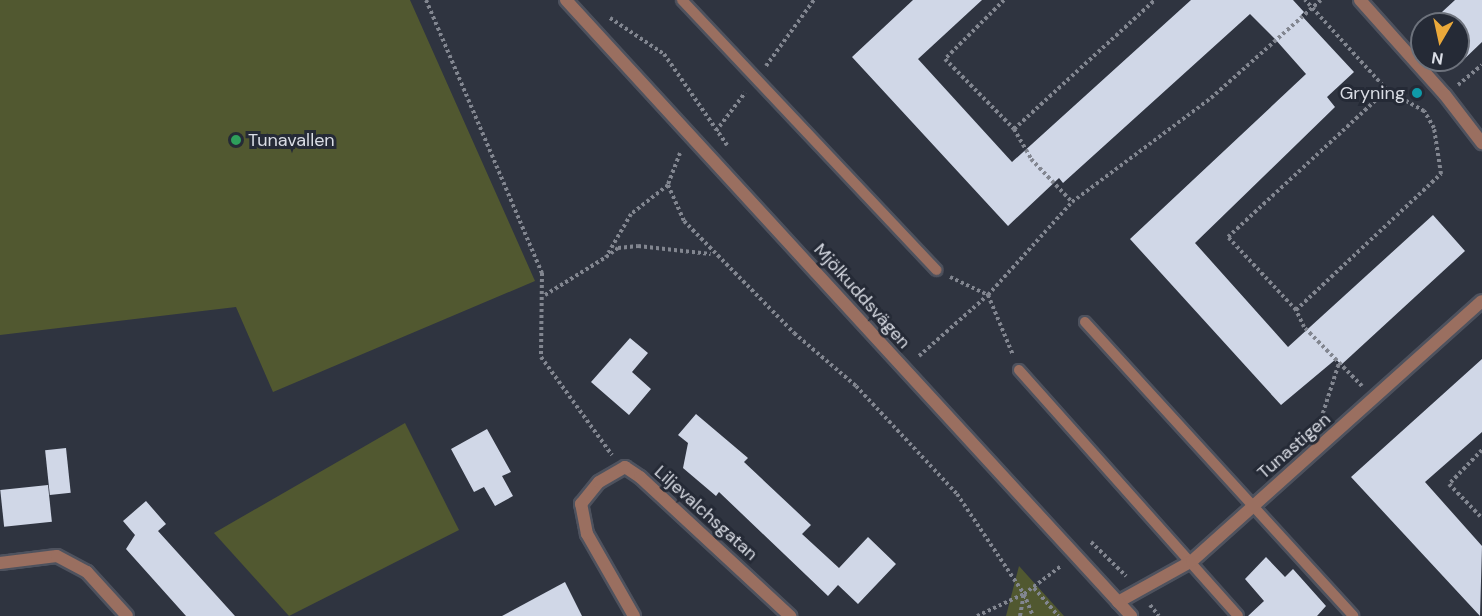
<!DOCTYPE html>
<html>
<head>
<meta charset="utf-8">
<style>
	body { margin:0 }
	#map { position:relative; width:1482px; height:616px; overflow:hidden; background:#2f3440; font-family:"DM Sans",sans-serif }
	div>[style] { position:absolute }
	.green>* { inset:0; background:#515830 }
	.building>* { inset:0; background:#d0d7e7; transform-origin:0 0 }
	.path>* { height:4px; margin-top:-2px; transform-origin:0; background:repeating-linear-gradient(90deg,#828690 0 3px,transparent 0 6px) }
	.roads { filter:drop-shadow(2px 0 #4e525e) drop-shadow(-2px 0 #4e525e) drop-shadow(0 2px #4e525e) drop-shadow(0 -2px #4e525e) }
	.service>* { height:10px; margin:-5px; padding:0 5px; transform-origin:5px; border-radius:5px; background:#9a6f60 }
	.minor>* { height:12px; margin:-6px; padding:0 6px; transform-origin:6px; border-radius:6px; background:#9a6f60 }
	.tertiary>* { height:12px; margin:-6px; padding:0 6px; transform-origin:6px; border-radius:6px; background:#9a6f60 }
	.dots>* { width:16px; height:16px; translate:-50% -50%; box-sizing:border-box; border:3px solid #252a36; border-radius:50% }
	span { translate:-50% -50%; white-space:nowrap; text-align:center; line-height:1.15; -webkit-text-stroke:6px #252a36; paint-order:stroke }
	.poi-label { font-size:18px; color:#dadde5 }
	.right { translate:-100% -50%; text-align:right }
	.left { translate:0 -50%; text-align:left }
	.street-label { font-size:18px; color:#dadde5 }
	.north { position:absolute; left:1410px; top:12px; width:60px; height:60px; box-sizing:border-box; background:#252a36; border:2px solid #6d727c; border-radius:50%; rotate:189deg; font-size:16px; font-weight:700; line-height:24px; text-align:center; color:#dadde5 }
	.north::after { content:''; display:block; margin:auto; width:21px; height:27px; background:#eba93a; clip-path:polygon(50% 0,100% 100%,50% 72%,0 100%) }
</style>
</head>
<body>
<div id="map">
	<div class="green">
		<i style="clip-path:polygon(0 0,410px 0,535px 281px,273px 392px,236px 307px,0 335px)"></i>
		<i style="clip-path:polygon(405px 423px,459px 530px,289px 616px,214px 533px)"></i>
		<i style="clip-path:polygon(1019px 566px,1064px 616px,1006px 616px)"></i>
	</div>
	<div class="building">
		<i style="clip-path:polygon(913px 0,982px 0,918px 59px,1012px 162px,1191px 0,1293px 0,1304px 12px,1301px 15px,1354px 72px,1327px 97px,1335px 107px,1195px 243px,1288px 347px,1433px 215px,1465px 251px,1341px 365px,1336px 359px,1281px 405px,1130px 239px,1306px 74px,1275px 39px,1250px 14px,1063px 183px,1059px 178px,1008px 226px,852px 57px)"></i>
		<i style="clip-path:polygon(1455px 0,1482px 0,1482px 42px,1458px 65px,1458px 24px,1429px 24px)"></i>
		<i style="clip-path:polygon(630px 338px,648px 353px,632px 372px,651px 389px,629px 415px,591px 382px)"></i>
		<i style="clip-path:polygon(1482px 359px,1482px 432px,1425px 482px,1482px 546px,1480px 616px,1351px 477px)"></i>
		<i style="clip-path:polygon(696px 414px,748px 458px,744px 462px,811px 525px,802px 534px,839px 568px,868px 537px,896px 564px,858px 604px,838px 585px,828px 596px,719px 492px,716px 496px,683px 468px,688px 443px,678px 435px)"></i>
		<i style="clip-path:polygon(487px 429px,511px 472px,502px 476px,513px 496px,495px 506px,484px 487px,474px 492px,451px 449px)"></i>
		<i style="left:66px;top:448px;width:45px;height:21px;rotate:84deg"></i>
		<i style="left:48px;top:485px;width:37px;height:48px;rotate:84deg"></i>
		<i style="clip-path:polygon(146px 501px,166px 524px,158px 531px,235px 616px,186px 616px,126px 549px,135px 535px,123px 521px)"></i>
		<i style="clip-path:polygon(1266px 557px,1285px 577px,1293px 569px,1326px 606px,1317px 616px,1248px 616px,1264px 601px,1245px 579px)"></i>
		<i style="clip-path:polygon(565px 582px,582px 616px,502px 616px)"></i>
	</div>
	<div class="path">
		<i style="left:426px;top:0;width:297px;rotate:67deg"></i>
		<i style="left:542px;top:273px;width:84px;rotate:90.7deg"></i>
		<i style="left:541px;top:357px;width:121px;rotate:54.1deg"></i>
		<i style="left:1004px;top:0;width:83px;rotate:135deg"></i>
		<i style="left:945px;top:59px;width:98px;rotate:45.4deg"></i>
		<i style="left:1014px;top:129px;width:34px;rotate:60deg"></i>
		<i style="left:1031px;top:159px;width:59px;rotate:46.4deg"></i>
		<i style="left:610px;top:18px;width:65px;rotate:33.7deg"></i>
		<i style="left:664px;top:54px;width:111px;rotate:55.3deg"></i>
		<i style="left:766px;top:66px;width:82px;rotate:-54deg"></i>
		<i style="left:1458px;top:85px;width:31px;rotate:-40deg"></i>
		<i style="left:1014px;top:129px;width:191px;rotate:-42.5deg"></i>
		<i style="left:716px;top:131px;width:48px;rotate:-52.7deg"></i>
		<i style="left:680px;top:153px;width:34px;rotate:111deg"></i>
		<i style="left:668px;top:185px;width:39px;rotate:66deg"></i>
		<i style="left:684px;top:221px;width:157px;rotate:45.5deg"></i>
		<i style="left:794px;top:333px;width:82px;rotate:40.5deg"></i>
		<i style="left:856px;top:386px;width:148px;rotate:46.9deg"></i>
		<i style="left:957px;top:494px;width:120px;rotate:56.2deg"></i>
		<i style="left:668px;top:185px;width:47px;rotate:141.9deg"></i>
		<i style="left:631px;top:214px;width:50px;rotate:120.2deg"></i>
		<i style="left:606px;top:257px;width:15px;rotate:-37deg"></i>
		<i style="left:618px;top:248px;width:20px;rotate:-6deg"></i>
		<i style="left:638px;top:246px;width:73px;rotate:6.3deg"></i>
		<i style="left:950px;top:277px;width:42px;rotate:25.3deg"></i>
		<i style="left:988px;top:295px;width:65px;rotate:67.4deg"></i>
		<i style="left:545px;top:295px;width:72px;rotate:-31.9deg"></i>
		<i style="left:1296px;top:310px;width:199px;rotate:-43.2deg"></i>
		<i style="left:1441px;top:174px;width:47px;rotate:-98.7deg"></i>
		<i style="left:1434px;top:128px;width:20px;rotate:-120deg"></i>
		<i style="left:1424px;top:111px;width:43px;rotate:-150.4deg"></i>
		<i style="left:1387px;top:90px;width:122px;rotate:-132.3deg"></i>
		<i style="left:919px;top:356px;width:92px;rotate:-41.5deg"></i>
		<i style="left:988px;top:295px;width:125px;rotate:-47.9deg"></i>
		<i style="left:1072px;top:202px;width:174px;rotate:-36.8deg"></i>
		<i style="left:1211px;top:98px;width:147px;rotate:-41.7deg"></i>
		<i style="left:1362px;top:386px;width:83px;rotate:-134.5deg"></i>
		<i style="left:1304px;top:327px;width:19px;rotate:-115deg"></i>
		<i style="left:1296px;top:310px;width:100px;rotate:-133deg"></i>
		<i style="left:1228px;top:237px;width:217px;rotate:-42.8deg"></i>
		<i style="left:1321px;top:419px;width:59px;rotate:-72.2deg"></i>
		<i style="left:1482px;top:450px;width:47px;rotate:134.1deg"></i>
		<i style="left:1449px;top:484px;width:47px;rotate:45.9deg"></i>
		<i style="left:1091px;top:542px;width:49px;rotate:44.2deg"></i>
		<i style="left:1034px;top:588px;width:37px;rotate:49deg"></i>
		<i style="left:1150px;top:605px;width:14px;rotate:51deg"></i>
		<i style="left:977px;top:616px;width:52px;rotate:-25.1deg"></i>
		<i style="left:1024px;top:594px;width:46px;rotate:-37.1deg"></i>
		<i style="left:1020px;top:616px;width:22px;rotate:-80deg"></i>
		<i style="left:1024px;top:594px;width:24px;rotate:68deg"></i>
	</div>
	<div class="roads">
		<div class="service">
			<i style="left:682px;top:0;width:371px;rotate:46.7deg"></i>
			<i style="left:1085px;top:322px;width:398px;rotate:47.6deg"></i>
			<i style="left:1019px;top:370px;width:329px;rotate:48.3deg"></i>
		</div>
		<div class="minor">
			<i style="left:1360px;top:0;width:127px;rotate:48.2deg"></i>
			<i style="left:1445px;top:95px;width:61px;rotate:52.4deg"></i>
			<i style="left:0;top:563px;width:57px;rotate:-7deg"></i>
			<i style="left:57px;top:556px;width:34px;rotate:28deg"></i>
			<i style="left:87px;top:572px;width:59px;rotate:47.7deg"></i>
			<i style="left:1118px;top:602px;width:85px;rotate:-29deg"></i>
			<i style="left:1192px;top:561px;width:389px;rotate:-41.9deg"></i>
			<i style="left:634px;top:616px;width:95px;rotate:-119.8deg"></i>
			<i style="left:587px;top:534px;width:31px;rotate:-101deg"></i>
			<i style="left:581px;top:504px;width:28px;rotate:-51deg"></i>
			<i style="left:599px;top:482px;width:30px;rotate:-30deg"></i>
			<i style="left:625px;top:467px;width:18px;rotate:34deg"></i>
			<i style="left:640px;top:477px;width:205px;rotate:42.8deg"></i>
		</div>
		<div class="tertiary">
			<i style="left:566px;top:0;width:836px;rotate:47.47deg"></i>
		</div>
	</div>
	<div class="dots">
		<i style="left:1417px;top:93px;background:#0f9aa8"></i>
		<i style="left:236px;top:140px;background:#2e9e5b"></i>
	</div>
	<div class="poi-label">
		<span class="right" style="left:1405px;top:93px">Gryning</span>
		<span class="left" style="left:248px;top:140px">Tunavallen</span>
	</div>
	<div class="street-label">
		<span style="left:862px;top:296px;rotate:48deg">Mjölkuddsvägen</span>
		<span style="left:1294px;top:446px;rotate:-41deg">Tunastigen</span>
		<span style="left:706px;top:513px;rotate:42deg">Liljevalchsgatan</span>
	</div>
	<div class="north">N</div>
</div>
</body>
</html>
